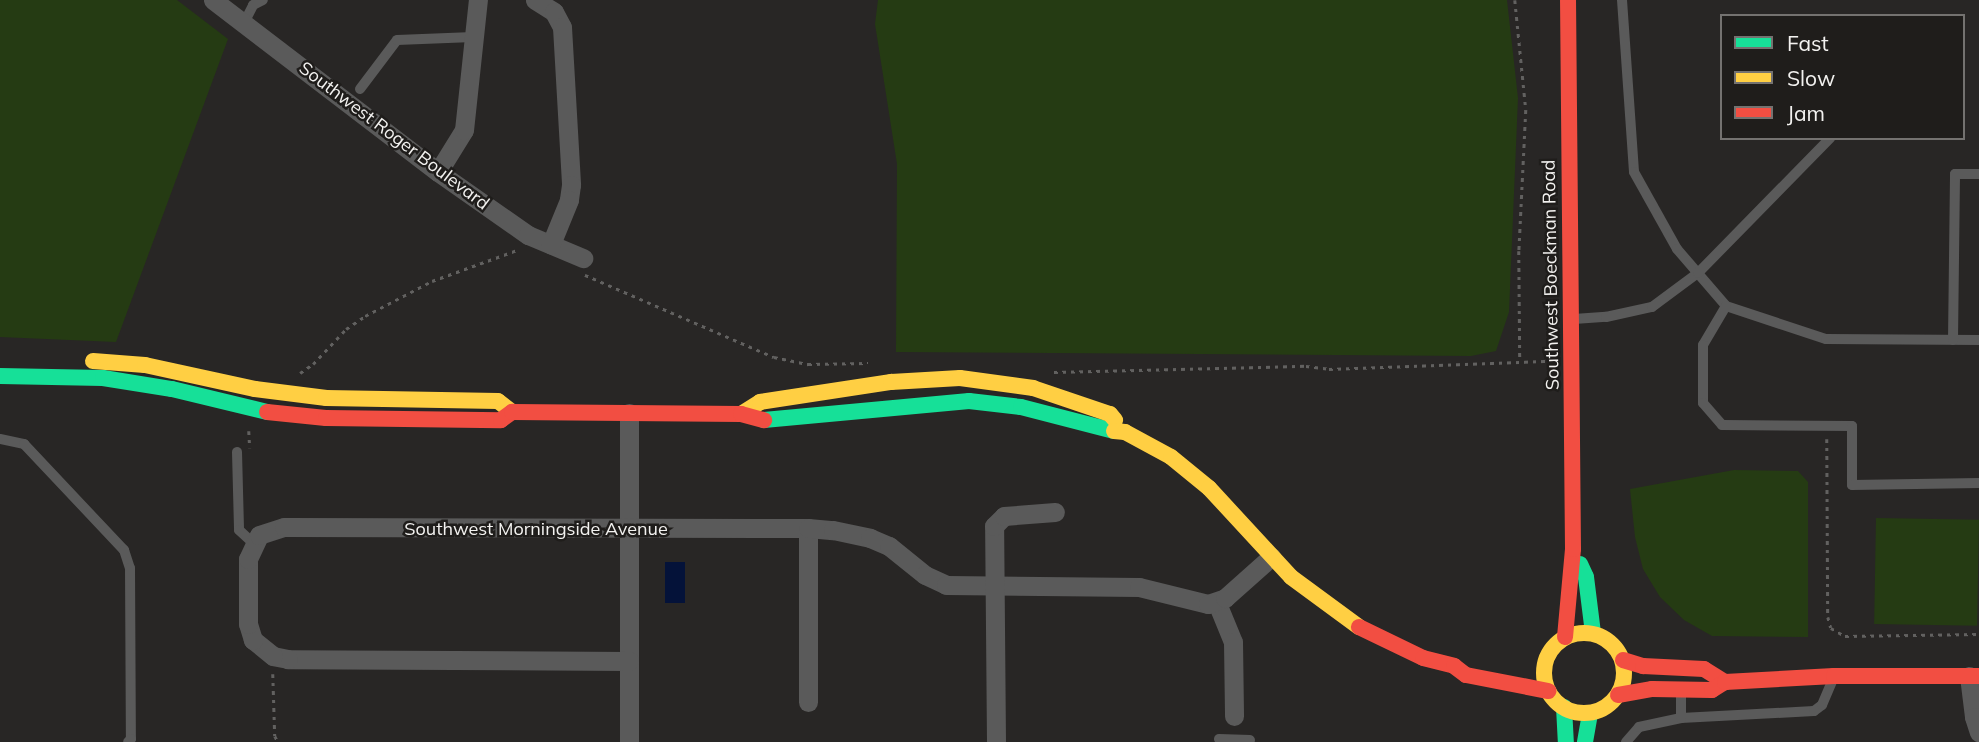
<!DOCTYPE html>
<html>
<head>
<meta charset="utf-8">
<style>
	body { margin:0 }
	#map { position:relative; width:1979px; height:742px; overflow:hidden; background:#282625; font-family:Mulish,sans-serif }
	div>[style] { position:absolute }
	.green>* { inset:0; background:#253b13; transform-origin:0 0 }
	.water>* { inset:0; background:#041239; transform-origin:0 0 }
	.path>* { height:2.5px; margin-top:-1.25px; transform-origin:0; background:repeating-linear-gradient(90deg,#626160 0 3.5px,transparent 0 8.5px) }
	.lane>* { height:10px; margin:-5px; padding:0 5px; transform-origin:5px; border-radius:5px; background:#5a5a5a }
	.street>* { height:19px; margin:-9.5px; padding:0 9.5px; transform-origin:9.5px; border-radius:9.5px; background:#5a5a5a }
	.fast>* { height:16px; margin:-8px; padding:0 8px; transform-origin:8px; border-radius:8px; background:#16e098 }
	.slow>* { height:16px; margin:-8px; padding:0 8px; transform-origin:8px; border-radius:8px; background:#ffcf43 }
	.slow>.ring { margin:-8px; padding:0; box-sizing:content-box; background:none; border:16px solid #ffcf43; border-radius:50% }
	.jam>* { height:16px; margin:-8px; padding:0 8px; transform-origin:8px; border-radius:8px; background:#f24e42 }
	span { translate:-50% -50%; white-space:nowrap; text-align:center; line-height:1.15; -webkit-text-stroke:5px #1f1d1b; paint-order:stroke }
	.street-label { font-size:18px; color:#f3f2f0 }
	.legend { position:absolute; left:1720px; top:14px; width:245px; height:126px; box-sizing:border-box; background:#1f1d1b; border:2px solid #747270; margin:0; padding:9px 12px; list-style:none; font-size:21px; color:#f3f2f0 }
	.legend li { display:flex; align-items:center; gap:14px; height:35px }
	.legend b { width:35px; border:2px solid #747270 }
</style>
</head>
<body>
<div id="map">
	<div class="green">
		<i style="clip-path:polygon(0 0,177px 0,228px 39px,116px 342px,0 337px)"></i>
		<i style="clip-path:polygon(878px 0,1507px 0,1518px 98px,1509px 312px,1496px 351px,1471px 356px,896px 352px,897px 164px,875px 24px)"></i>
		<i style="clip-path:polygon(1734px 470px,1798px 471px,1808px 482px,1808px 637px,1712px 636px,1684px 620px,1660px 597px,1643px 569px,1635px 537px,1630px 489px)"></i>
		<i style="left:1876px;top:518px;width:103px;height:106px;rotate:1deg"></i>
	</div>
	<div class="water">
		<i style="left:665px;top:562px;width:20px;height:41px"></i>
	</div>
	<div class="path">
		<i style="left:1515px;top:0;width:111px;rotate:84.3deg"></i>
		<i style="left:1526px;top:110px;width:141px;rotate:92.8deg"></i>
		<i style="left:1519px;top:251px;width:109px;rotate:89.5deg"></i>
		<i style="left:585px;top:275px;width:206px;rotate:23.5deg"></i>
		<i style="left:774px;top:357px;width:35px;rotate:12deg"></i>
		<i style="left:808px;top:364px;width:60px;rotate:-1deg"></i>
		<i style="left:1054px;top:372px;width:252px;rotate:-1.4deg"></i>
		<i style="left:1306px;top:366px;width:23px;rotate:7deg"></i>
		<i style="left:1329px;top:369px;width:222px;rotate:-2.1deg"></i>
		<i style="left:300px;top:373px;width:16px;rotate:-35deg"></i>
		<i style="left:313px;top:364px;width:48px;rotate:-46.7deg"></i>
		<i style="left:346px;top:329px;width:23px;rotate:-34deg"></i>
		<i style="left:365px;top:316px;width:76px;rotate:-27.6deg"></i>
		<i style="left:432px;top:281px;width:90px;rotate:-20deg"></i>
		<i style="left:249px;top:431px;width:17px;rotate:87deg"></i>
		<i style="left:1827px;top:439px;width:178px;rotate:89.7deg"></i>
		<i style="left:1828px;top:617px;width:11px;rotate:75deg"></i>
		<i style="left:1831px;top:628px;width:16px;rotate:30deg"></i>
		<i style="left:1845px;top:636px;width:134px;rotate:-0.9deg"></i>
		<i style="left:273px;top:674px;width:62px;rotate:88.2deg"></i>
		<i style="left:275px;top:736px;width:7px;rotate:63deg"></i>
	</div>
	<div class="lane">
		<i style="left:1622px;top:0;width:172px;rotate:86deg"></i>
		<i style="left:1634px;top:172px;width:88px;rotate:60.8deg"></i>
		<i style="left:1677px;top:249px;width:75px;rotate:49.3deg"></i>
		<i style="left:1726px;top:306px;width:105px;rotate:18.3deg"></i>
		<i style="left:1826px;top:339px;width:153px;rotate:0.4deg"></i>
		<i style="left:244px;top:23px;width:20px;rotate:-63deg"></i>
		<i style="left:253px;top:5px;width:11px;rotate:-27deg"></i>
		<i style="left:360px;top:89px;width:61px;rotate:-52.9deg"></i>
		<i style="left:397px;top:40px;width:76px;rotate:-2.3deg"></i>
		<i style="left:1726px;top:306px;width:45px;rotate:120.5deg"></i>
		<i style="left:1703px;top:345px;width:58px;rotate:90deg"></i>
		<i style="left:1703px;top:403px;width:29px;rotate:49deg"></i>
		<i style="left:1722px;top:425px;width:130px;rotate:0.4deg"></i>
		<i style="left:1852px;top:426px;width:59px;rotate:90deg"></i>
		<i style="left:1852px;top:485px;width:127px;rotate:-0.9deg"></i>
		<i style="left:1574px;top:319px;width:32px;rotate:-4deg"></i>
		<i style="left:1606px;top:317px;width:47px;rotate:-12.3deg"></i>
		<i style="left:1652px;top:307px;width:57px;rotate:-36.5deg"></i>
		<i style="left:1698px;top:273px;width:189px;rotate:-45.6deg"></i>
		<i style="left:1953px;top:340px;width:166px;rotate:-89.3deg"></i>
		<i style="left:1955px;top:174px;width:24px"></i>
		<i style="left:0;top:439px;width:25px;rotate:12deg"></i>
		<i style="left:24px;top:444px;width:146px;rotate:46.7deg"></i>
		<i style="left:124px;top:550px;width:19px;rotate:72deg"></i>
		<i style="left:130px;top:568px;width:171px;rotate:89.7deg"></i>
		<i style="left:131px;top:739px;width:4px;rotate:135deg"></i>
		<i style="left:237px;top:452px;width:78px;rotate:88.5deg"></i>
		<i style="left:239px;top:530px;width:19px;rotate:43deg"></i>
		<i style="left:1681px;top:718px;width:133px;rotate:-3deg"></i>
		<i style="left:1814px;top:711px;width:10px;rotate:-37deg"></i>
		<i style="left:1822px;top:705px;width:28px;rotate:-67deg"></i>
		<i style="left:1219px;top:739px;width:31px;rotate:2deg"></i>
		<i style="left:1626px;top:742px;width:20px;rotate:-49deg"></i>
		<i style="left:1639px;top:727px;width:43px;rotate:-12.1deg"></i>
		<i style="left:1681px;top:718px;width:29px;rotate:-90deg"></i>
	</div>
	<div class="street">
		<i style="left:213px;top:0;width:283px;rotate:37.4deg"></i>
		<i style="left:438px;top:172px;width:110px;rotate:35deg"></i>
		<i style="left:528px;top:235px;width:60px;rotate:22.7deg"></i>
		<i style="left:535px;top:0;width:22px;rotate:32deg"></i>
		<i style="left:554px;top:12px;width:17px;rotate:62deg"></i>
		<i style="left:562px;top:27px;width:158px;rotate:86.7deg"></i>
		<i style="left:571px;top:185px;width:15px;rotate:98deg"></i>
		<i style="left:569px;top:200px;width:48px;rotate:112.2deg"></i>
		<i style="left:438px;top:172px;width:49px;rotate:-58.2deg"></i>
		<i style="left:464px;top:130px;width:131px;rotate:-83.9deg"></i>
		<i style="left:629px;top:413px;width:329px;rotate:90deg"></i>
		<i style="left:808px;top:528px;width:174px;rotate:90deg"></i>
		<i style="left:1217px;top:603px;width:42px;rotate:67.7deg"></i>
		<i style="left:1233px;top:642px;width:74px;rotate:89.2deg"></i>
		<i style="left:629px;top:661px;width:341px;rotate:-179.7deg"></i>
		<i style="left:288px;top:659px;width:15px;rotate:-169deg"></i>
		<i style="left:273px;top:656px;width:26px;rotate:-141deg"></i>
		<i style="left:253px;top:640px;width:17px;rotate:-107deg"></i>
		<i style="left:248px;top:624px;width:65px;rotate:-90deg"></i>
		<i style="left:248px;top:559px;width:26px;rotate:-65deg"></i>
		<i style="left:259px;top:535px;width:26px;rotate:-18deg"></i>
		<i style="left:284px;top:527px;width:524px;rotate:0.11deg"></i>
		<i style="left:808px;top:528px;width:25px;rotate:5deg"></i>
		<i style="left:833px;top:530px;width:38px;rotate:12deg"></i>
		<i style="left:870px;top:538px;width:21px;rotate:23deg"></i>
		<i style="left:889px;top:546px;width:46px;rotate:38.9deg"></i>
		<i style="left:925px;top:575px;width:23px;rotate:25deg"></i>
		<i style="left:946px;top:585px;width:193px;rotate:0.6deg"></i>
		<i style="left:1139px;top:587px;width:71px;rotate:13.8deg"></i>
		<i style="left:1208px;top:604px;width:18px;rotate:-19deg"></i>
		<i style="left:1225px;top:598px;width:62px;rotate:-41.7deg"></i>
		<i style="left:1969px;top:676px;width:41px;rotate:83deg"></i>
		<i style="left:1974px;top:717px;width:16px;rotate:72deg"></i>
		<i style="left:996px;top:742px;width:216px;rotate:-90.5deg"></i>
		<i style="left:994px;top:526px;width:14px;rotate:-45deg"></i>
		<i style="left:1004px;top:516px;width:51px;rotate:-4.5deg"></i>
	</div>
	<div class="fast">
		<i style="left:0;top:376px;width:103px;rotate:1.1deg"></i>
		<i style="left:103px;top:378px;width:70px;rotate:9.1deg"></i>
		<i style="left:172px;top:389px;width:98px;rotate:13.6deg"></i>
		<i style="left:764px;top:420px;width:206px;rotate:-5.3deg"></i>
		<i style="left:969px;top:401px;width:52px;rotate:6.6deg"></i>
		<i style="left:1021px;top:407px;width:96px;rotate:14.5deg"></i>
		<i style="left:1580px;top:564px;width:14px;rotate:65deg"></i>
		<i style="left:1586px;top:577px;width:56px;rotate:82.9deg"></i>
		<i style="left:1564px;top:707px;width:35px;rotate:87deg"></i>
		<i style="left:1585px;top:742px;width:29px;rotate:-80deg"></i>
	</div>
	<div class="slow">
		<i style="left:93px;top:361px;width:52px;rotate:4.4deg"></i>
		<i style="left:145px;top:365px;width:113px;rotate:12.3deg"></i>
		<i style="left:255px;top:389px;width:72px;rotate:7.2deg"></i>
		<i style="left:326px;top:398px;width:172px;rotate:1deg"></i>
		<i style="left:498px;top:401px;width:18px;rotate:38deg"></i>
		<i style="left:741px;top:414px;width:22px;rotate:-32deg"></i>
		<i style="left:760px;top:402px;width:133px;rotate:-8.7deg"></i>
		<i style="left:891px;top:382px;width:69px;rotate:-3.3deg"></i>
		<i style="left:960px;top:378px;width:74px;rotate:7.8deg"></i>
		<i style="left:1033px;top:388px;width:81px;rotate:18.7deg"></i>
		<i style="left:1110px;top:414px;width:8px;rotate:50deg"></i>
		<i style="left:1114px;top:431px;width:11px;rotate:5deg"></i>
		<i style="left:1125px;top:432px;width:52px;rotate:28.5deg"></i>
		<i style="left:1171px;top:457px;width:49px;rotate:39.2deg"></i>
		<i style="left:1209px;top:488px;width:121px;rotate:47.3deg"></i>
		<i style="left:1291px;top:577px;width:84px;rotate:36.3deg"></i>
		<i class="ring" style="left:1544px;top:633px;width:64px;height:64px"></i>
	</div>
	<div class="jam">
		<i style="left:267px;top:412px;width:59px;rotate:5.8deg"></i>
		<i style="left:326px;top:418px;width:175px;rotate:0.7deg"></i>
		<i style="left:501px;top:420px;width:14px;rotate:-36deg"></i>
		<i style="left:512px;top:412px;width:229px;rotate:0.5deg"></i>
		<i style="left:741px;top:414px;width:24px;rotate:15deg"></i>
		<i style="left:1359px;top:627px;width:71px;rotate:25.8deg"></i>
		<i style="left:1423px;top:658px;width:32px;rotate:14deg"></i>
		<i style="left:1454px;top:666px;width:15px;rotate:37deg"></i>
		<i style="left:1466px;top:675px;width:84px;rotate:11deg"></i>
		<i style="left:1565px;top:637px;width:88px;rotate:-84.8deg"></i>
		<i style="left:1573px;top:549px;width:549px;rotate:-90.52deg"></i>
		<i style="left:1623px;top:660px;width:21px;rotate:17deg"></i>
		<i style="left:1643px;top:666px;width:61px;rotate:2.8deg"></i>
		<i style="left:1704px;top:669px;width:25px;rotate:32deg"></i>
		<i style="left:1618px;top:695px;width:35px;rotate:-10deg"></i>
		<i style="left:1652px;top:689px;width:60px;rotate:1deg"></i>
		<i style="left:1712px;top:690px;width:15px;rotate:-32deg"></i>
		<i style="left:1725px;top:682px;width:109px;rotate:-3.2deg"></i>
		<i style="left:1834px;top:676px;width:145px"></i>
	</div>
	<div class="street-label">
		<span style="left:394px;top:136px;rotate:37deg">Southwest Roger Boulevard</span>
		<span style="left:1551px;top:275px;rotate:-91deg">Southwest Boeckman Road</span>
		<span style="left:536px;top:529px">Southwest Morningside Avenue</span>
	</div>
	<ul class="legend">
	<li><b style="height:9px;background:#16e098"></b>Fast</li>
	<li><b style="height:9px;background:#ffcf43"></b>Slow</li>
	<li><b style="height:9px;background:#f24e42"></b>Jam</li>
	</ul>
</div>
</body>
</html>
